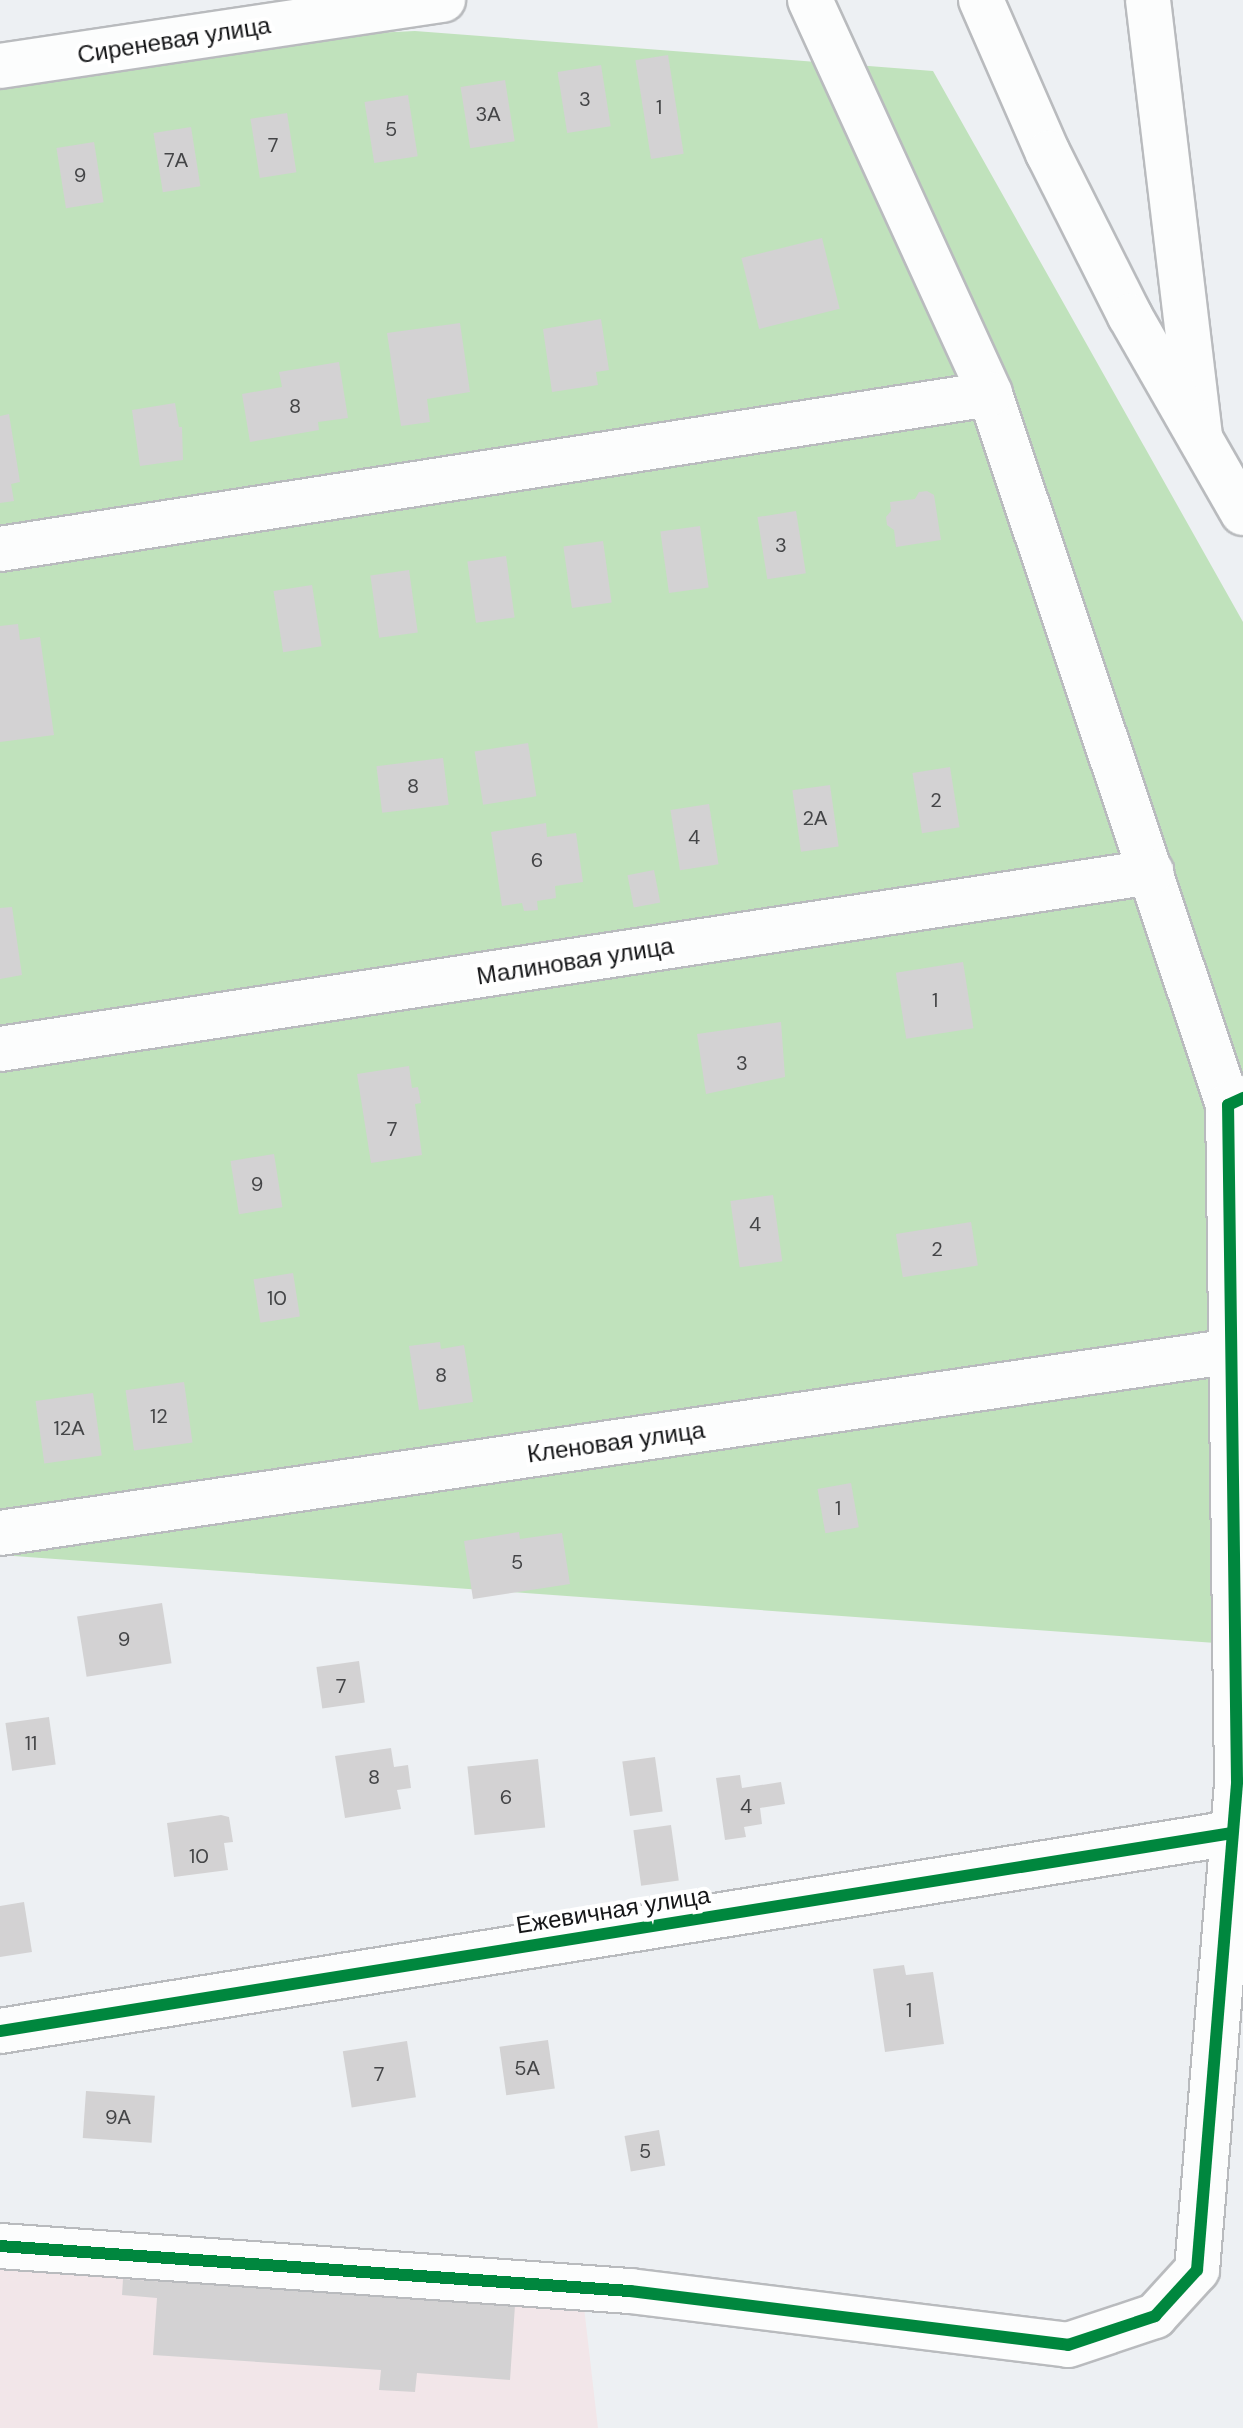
<!DOCTYPE html>
<html>
<head>
<meta charset="utf-8">
<style>
	body { margin:0 }
	#map { position:relative; width:1243px; height:2428px; overflow:hidden; background:#edf0f3; font-family:"DM Sans",sans-serif }
	div>[style] { position:absolute }
	.industrial>* { inset:0; background:#f2e6e9 }
	.green>* { inset:0; background:#c0e2bc }
	.building>* { inset:0; background:#d3d2d3; transform-origin:0 0 }
	.roads { filter:drop-shadow(2px 0 #b9bbbe) drop-shadow(-2px 0 #b9bbbe) drop-shadow(0 2px #b9bbbe) drop-shadow(0 -2px #b9bbbe) }
	.minor>* { height:44px; margin:-22px; padding:0 22px; transform-origin:22px; border-radius:22px; background:#fcfdfd }
	.major>* { height:44px; margin:-22px; padding:0 22px; transform-origin:22px; border-radius:22px; background:#fcfdfd }
	.cycleway>* { height:12px; margin:-6px; padding:0 6px; transform-origin:6px; border-radius:6px; background:#00873e }
	span { translate:-50% -50%; white-space:nowrap; text-align:center; line-height:1.15; -webkit-text-stroke:8px #fff; paint-order:stroke }
	.number-label { font-size:20px; color:#444547 }
	.number-label span { -webkit-text-stroke-width:0 }
	.street-label { font-size:24px; color:#151618 }
</style>
</head>
<body>
<div id="map">
	<div class="industrial">
		<i style="clip-path:polygon(0 2262px,584px 2307px,598px 2428px,0 2428px)"></i>
	</div>
	<div class="green">
		<i style="clip-path:polygon(415px 31px,933px 71px,1243px 622px,1243px 1645px,0 1555px,0 51px)"></i>
	</div>
	<div class="building">
		<i style="left:668px;top:55px;width:100px;height:33px;rotate:81deg"></i>
		<i style="left:601px;top:65px;width:62px;height:44px;rotate:81deg"></i>
		<i style="left:505px;top:80px;width:62px;height:45px;rotate:81deg"></i>
		<i style="left:408px;top:95px;width:62px;height:44px;rotate:81deg"></i>
		<i style="left:287px;top:113px;width:60px;height:37px;rotate:81deg"></i>
		<i style="left:191px;top:127px;width:60px;height:38px;rotate:81deg"></i>
		<i style="left:94px;top:142px;width:61px;height:38px;rotate:81deg"></i>
		<i style="left:822px;top:238px;width:73px;height:83px;rotate:76deg"></i>
		<i style="clip-path:polygon(601px 319px,609px 370px,596px 372px,598px 385px,552px 392px,543px 329px)"></i>
		<i style="clip-path:polygon(460px 323px,470px 392px,427px 399px,430px 422px,401px 426px,387px 333px)"></i>
		<i style="clip-path:polygon(339px 362px,348px 418px,318px 422px,319px 430px,250px 442px,242px 394px,282px 387px,279px 372px)"></i>
		<i style="clip-path:polygon(175px 403px,179px 427px,182px 427px,183px 460px,140px 466px,132px 410px)"></i>
		<i style="clip-path:polygon(9px 414px,20px 482px,11px 484px,14px 501px,0 503px,0 416px)"></i>
		<i style="clip-path:polygon(927px 491px,934px 495px,941px 540px,896px 547px,894px 530px,887px 525px,886px 517px,891px 511px,890px 502px,915px 499px,919px 492px)"></i>
		<i style="left:796px;top:511px;width:63px;height:39px;rotate:81deg"></i>
		<i style="left:700px;top:526px;width:62px;height:40px;rotate:82deg"></i>
		<i style="left:603px;top:541px;width:62px;height:40px;rotate:82deg"></i>
		<i style="left:506px;top:556px;width:62px;height:39px;rotate:82deg"></i>
		<i style="left:409px;top:570px;width:63px;height:39px;rotate:82deg"></i>
		<i style="left:312px;top:585px;width:62px;height:39px;rotate:81deg"></i>
		<i style="clip-path:polygon(18px 624px,20px 640px,40px 637px,54px 735px,0 742px,0 626px)"></i>
		<i style="left:528px;top:743px;width:54px;height:54px;rotate:81deg"></i>
		<i style="left:443px;top:758px;width:47px;height:67px;rotate:83deg"></i>
		<i style="left:950px;top:767px;width:61px;height:38px;rotate:81deg"></i>
		<i style="left:830px;top:785px;width:62px;height:38px;rotate:82deg"></i>
		<i style="left:709px;top:804px;width:61px;height:39px;rotate:81deg"></i>
		<i style="clip-path:polygon(546px 823px,547px 837px,576px 833px,583px 882px,555px 886px,556px 898px,537px 901px,538px 910px,524px 911px,522px 903px,502px 906px,491px 832px)"></i>
		<i style="left:654px;top:870px;width:33px;height:27px;rotate:79deg"></i>
		<i style="clip-path:polygon(12px 907px,22px 975px,0 979px,0 908px)"></i>
		<i style="left:963px;top:962px;width:67px;height:68px;rotate:81deg"></i>
		<i style="clip-path:polygon(781px 1022px,785px 1077px,706px 1094px,697px 1034px)"></i>
		<i style="clip-path:polygon(409px 1066px,412px 1088px,418px 1087px,421px 1103px,415px 1104px,422px 1155px,371px 1163px,357px 1074px)"></i>
		<i style="left:274px;top:1154px;width:54px;height:44px;rotate:81deg"></i>
		<i style="left:773px;top:1195px;width:67px;height:43px;rotate:82deg"></i>
		<i style="left:971px;top:1222px;width:44px;height:76px;rotate:81deg"></i>
		<i style="left:293px;top:1273px;width:44px;height:40px;rotate:81deg"></i>
		<i style="clip-path:polygon(440px 1342px,441px 1349px,464px 1345px,473px 1402px,419px 1410px,409px 1346px)"></i>
		<i style="left:184px;top:1382px;width:61px;height:59px;rotate:82deg"></i>
		<i style="left:93px;top:1393px;width:63px;height:58px;rotate:82deg"></i>
		<i style="left:851px;top:1483px;width:45px;height:34px;rotate:80deg"></i>
		<i style="clip-path:polygon(519px 1532px,520px 1539px,562px 1533px,570px 1584px,473px 1599px,464px 1541px)"></i>
		<i style="left:162px;top:1603px;width:61px;height:86px;rotate:81deg"></i>
		<i style="left:359px;top:1661px;width:42px;height:43px;rotate:82deg"></i>
		<i style="left:49px;top:1717px;width:48px;height:44px;rotate:82deg"></i>
		<i style="clip-path:polygon(391px 1748px,394px 1767px,408px 1765px,411px 1788px,397px 1790px,401px 1809px,345px 1818px,335px 1756px)"></i>
		<i style="left:655px;top:1757px;width:55px;height:33px;rotate:82deg"></i>
		<i style="left:538px;top:1759px;width:69px;height:71px;rotate:84deg"></i>
		<i style="clip-path:polygon(740px 1775px,742px 1788px,781px 1782px,785px 1804px,760px 1808px,762px 1824px,744px 1827px,746px 1837px,725px 1840px,716px 1778px)"></i>
		<i style="clip-path:polygon(221px 1815px,229px 1817px,233px 1842px,224px 1843px,228px 1870px,174px 1877px,167px 1823px)"></i>
		<i style="left:671px;top:1825px;width:56px;height:38px;rotate:82deg"></i>
		<i style="clip-path:polygon(24px 1902px,32px 1952px,0 1957px,0 1906px)"></i>
		<i style="clip-path:polygon(904px 1965px,906px 1975px,933px 1972px,944px 2044px,885px 2052px,873px 1969px)"></i>
		<i style="left:548px;top:2040px;width:49px;height:49px;rotate:82deg"></i>
		<i style="left:407px;top:2041px;width:57px;height:65px;rotate:81deg"></i>
		<i style="left:86px;top:2091px;width:69px;height:47px;rotate:4deg"></i>
		<i style="left:659px;top:2130px;width:36px;height:35px;rotate:80deg"></i>
		<i style="clip-path:polygon(123px 2279px,515px 2305px,510px 2380px,417px 2373px,415px 2392px,379px 2390px,381px 2370px,153px 2355px,157px 2298px,122px 2295px)"></i>
	</div>
	<div class="roads">
		<div class="minor">
			<i style="left:810px;top:0;width:433px;rotate:65.4deg"></i>
			<i style="left:990px;top:394px;width:750px;rotate:71.49deg"></i>
			<i style="left:1148px;top:0;width:438px;rotate:83.2deg"></i>
			<i style="left:0;top:66px;width:448px;rotate:-8.5deg"></i>
			<i style="left:0;top:549px;width:1002px;rotate:-8.9deg"></i>
			<i style="left:0;top:1049px;width:1165px;rotate:-8.74deg"></i>
			<i style="left:0;top:1533px;width:1245px;rotate:-8.4deg"></i>
			<i style="left:0;top:2031px;width:1248px;rotate:-9.13deg"></i>
			<i style="left:0;top:2246px;width:632px;rotate:4.09deg"></i>
			<i style="left:630px;top:2291px;width:441px;rotate:7deg"></i>
			<i style="left:1068px;top:2345px;width:92px;rotate:-18.4deg"></i>
			<i style="left:1155px;top:2316px;width:62px;rotate:-47.6deg"></i>
			<i style="left:1197px;top:2270px;width:491px;rotate:-85.3deg"></i>
			<i style="left:1237px;top:1781px;width:676px;rotate:-90.76deg"></i>
			<i style="left:1228px;top:1105px;width:17px;rotate:-25deg"></i>
		</div>
		<div class="major">
			<i style="left:981px;top:0;width:167px;rotate:66.4deg"></i>
			<i style="left:1048px;top:153px;width:182px;rotate:63.3deg"></i>
			<i style="left:1130px;top:316px;width:227px;rotate:60.2deg"></i>
		</div>
	</div>
	<div class="cycleway">
		<i style="left:0;top:2031px;width:1248px;rotate:-9.13deg"></i>
		<i style="left:0;top:2246px;width:632px;rotate:4.09deg"></i>
		<i style="left:630px;top:2291px;width:441px;rotate:7deg"></i>
		<i style="left:1068px;top:2345px;width:92px;rotate:-18.4deg"></i>
		<i style="left:1155px;top:2316px;width:62px;rotate:-47.6deg"></i>
		<i style="left:1197px;top:2270px;width:491px;rotate:-85.3deg"></i>
		<i style="left:1237px;top:1781px;width:676px;rotate:-90.76deg"></i>
		<i style="left:1228px;top:1105px;width:17px;rotate:-25deg"></i>
	</div>
	<div class="number-label">
		<span style="left:585px;top:99px">3</span>
		<span style="left:659px;top:107px">1</span>
		<span style="left:488px;top:114px">3А</span>
		<span style="left:391px;top:129px">5</span>
		<span style="left:273px;top:145px">7</span>
		<span style="left:176px;top:160px">7А</span>
		<span style="left:80px;top:175px">9</span>
		<span style="left:295px;top:406px">8</span>
		<span style="left:781px;top:545px">3</span>
		<span style="left:413px;top:786px">8</span>
		<span style="left:936px;top:800px">2</span>
		<span style="left:815px;top:818px">2А</span>
		<span style="left:694px;top:837px">4</span>
		<span style="left:537px;top:860px">6</span>
		<span style="left:935px;top:1000px">1</span>
		<span style="left:742px;top:1063px">3</span>
		<span style="left:392px;top:1129px">7</span>
		<span style="left:257px;top:1184px">9</span>
		<span style="left:755px;top:1224px">4</span>
		<span style="left:937px;top:1249px">2</span>
		<span style="left:277px;top:1298px">10</span>
		<span style="left:441px;top:1375px">8</span>
		<span style="left:159px;top:1416px">12</span>
		<span style="left:69px;top:1428px">12А</span>
		<span style="left:838px;top:1508px">1</span>
		<span style="left:517px;top:1562px">5</span>
		<span style="left:124px;top:1639px">9</span>
		<span style="left:341px;top:1686px">7</span>
		<span style="left:31px;top:1743px">11</span>
		<span style="left:374px;top:1777px">8</span>
		<span style="left:506px;top:1797px">6</span>
		<span style="left:746px;top:1806px">4</span>
		<span style="left:199px;top:1856px">10</span>
		<span style="left:909px;top:2010px">1</span>
		<span style="left:527px;top:2068px">5А</span>
		<span style="left:379px;top:2074px">7</span>
		<span style="left:118px;top:2117px">9А</span>
		<span style="left:645px;top:2151px">5</span>
	</div>
	<div class="street-label">
		<span style="left:174px;top:40px;rotate:-9deg">Сиреневая улица</span>
		<span style="left:575px;top:961px;rotate:-9deg">Малиновая улица</span>
		<span style="left:616px;top:1442px;rotate:-8deg">Кленовая улица</span>
		<span style="left:613px;top:1910px;rotate:-9deg">Ежевичная улица</span>
	</div>
</div>
</body>
</html>
